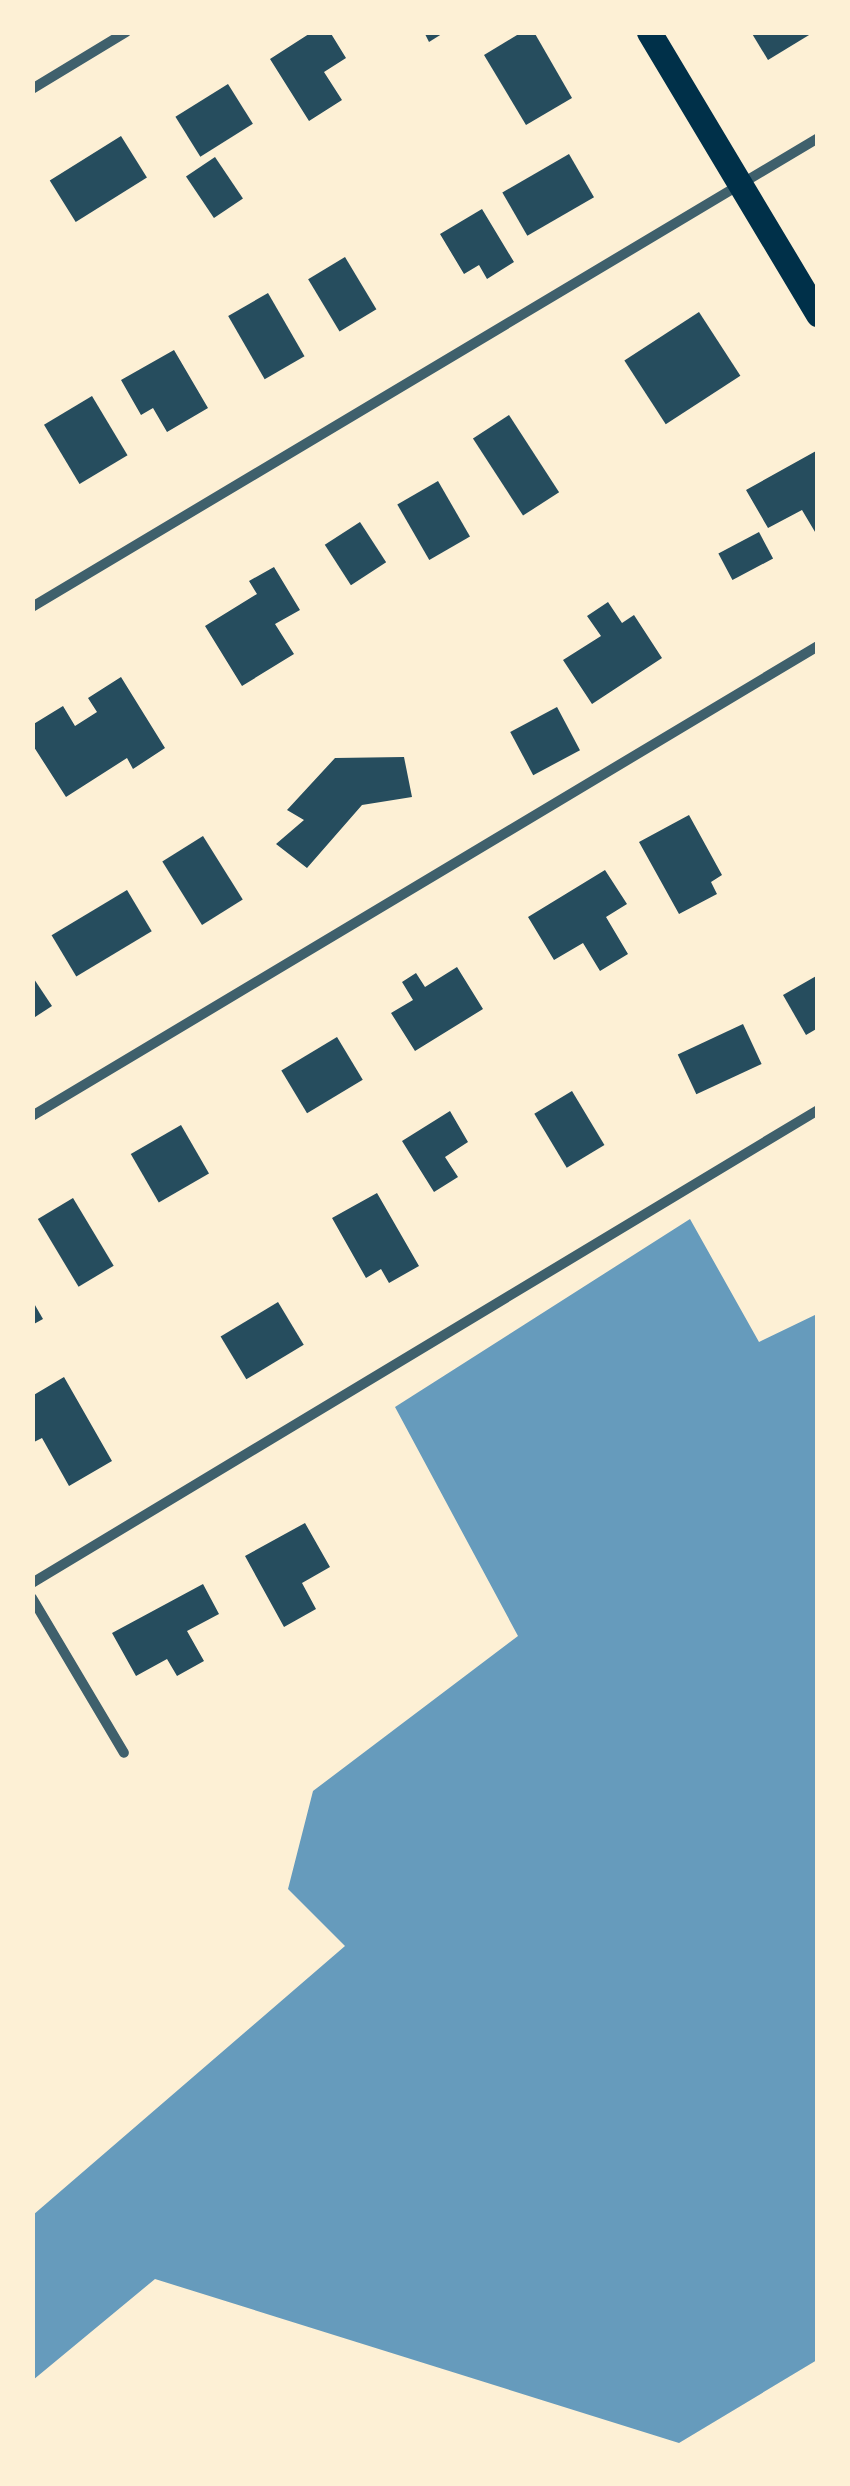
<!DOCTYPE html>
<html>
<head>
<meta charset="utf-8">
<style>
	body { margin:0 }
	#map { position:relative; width:850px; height:2486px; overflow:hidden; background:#fdf0d5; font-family:Roboto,sans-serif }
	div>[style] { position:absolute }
	.water>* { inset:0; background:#669bbc }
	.building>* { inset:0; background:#264d5e; transform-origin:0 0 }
	.minor>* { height:10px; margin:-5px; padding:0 5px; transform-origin:5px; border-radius:5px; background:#3f606c }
	.primary>* { height:25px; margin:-12.5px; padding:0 12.5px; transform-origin:12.5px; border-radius:12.5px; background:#003049 }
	span { translate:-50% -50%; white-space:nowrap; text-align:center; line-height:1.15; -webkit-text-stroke:10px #fdf0d5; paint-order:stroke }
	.frame { position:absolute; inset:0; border:35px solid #fdf0d5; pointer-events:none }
</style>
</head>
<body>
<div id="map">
	<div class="water">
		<i style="clip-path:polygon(690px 1219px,759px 1342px,817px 1314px,817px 2360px,679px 2443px,155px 2279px,33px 2380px,33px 2215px,345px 1946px,288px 1889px,313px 1791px,518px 1636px,395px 1407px)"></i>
	</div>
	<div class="building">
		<i style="clip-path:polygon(312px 32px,330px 32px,346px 58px,324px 72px,342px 100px,309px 121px,270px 59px)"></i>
		<i style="clip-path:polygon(424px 32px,445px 32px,429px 42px)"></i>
		<i style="clip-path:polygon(522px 32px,534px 32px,572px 98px,526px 125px,484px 55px)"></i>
		<i style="clip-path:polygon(751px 32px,814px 32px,768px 60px)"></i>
		<i style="left:228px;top:84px;width:47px;height:62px;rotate:58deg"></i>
		<i style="left:121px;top:136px;width:49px;height:84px;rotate:58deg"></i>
		<i style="left:569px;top:154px;width:50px;height:77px;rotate:60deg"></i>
		<i style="left:215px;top:157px;width:50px;height:35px;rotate:56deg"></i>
		<i style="clip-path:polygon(482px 209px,514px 262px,487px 279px,479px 265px,464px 274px,440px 234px)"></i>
		<i style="left:345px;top:257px;width:61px;height:43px;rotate:59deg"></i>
		<i style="left:268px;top:293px;width:73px;height:46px;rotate:60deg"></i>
		<i style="left:699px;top:312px;width:76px;height:89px;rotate:57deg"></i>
		<i style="clip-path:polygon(174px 350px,208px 408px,167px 432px,153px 408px,141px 415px,121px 380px)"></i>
		<i style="left:92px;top:396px;width:69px;height:56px;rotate:59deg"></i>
		<i style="left:509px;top:415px;width:92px;height:43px;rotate:57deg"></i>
		<i style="clip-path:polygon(816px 451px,818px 537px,802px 510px,768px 528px,746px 490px)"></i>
		<i style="left:438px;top:481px;width:64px;height:47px;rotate:60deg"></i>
		<i style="left:360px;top:522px;width:48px;height:42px;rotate:57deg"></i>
		<i style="left:759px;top:532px;width:30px;height:46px;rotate:62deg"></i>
		<i style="clip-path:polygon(274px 567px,300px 610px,275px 624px,294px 654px,242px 686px,205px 626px,257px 594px,249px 581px)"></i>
		<i style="clip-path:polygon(608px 602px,622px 623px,634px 615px,662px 658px,592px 704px,563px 660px,601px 636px,587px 616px)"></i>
		<i style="clip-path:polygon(121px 677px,165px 748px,133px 769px,127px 758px,66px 797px,32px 744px,32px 725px,63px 706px,75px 726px,97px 712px,88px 698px)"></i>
		<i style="left:557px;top:707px;width:49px;height:53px;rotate:62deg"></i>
		<i style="clip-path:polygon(404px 757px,412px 797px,362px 805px,307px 868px,276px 844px,304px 820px,287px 810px,335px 758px)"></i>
		<i style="clip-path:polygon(689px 815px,722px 875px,711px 882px,717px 894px,679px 914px,639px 842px)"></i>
		<i style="left:203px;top:836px;width:75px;height:48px;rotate:58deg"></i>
		<i style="clip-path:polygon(605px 870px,627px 904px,606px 917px,628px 954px,600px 971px,583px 943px,554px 960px,528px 917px)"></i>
		<i style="left:127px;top:890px;width:48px;height:88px;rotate:59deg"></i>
		<i style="clip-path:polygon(457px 967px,483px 1009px,415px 1051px,391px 1013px,413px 1000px,402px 982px,416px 973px,425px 987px)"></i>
		<i style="clip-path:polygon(818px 975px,818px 1028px,806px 1035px,783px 995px)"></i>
		<i style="clip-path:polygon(32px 976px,52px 1006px,32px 1019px)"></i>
		<i style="left:743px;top:1024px;width:44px;height:72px;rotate:65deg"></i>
		<i style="left:337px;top:1037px;width:50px;height:65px;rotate:59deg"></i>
		<i style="left:572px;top:1091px;width:63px;height:44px;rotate:59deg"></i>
		<i style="clip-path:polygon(450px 1111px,468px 1142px,445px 1157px,458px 1177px,434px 1192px,402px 1141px)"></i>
		<i style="left:181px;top:1125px;width:56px;height:58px;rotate:60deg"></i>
		<i style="clip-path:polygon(377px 1193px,419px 1266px,389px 1283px,381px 1269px,366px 1278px,332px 1218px)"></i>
		<i style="left:73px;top:1198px;width:79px;height:41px;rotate:59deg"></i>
		<i style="clip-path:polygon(32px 1300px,43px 1319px,32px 1325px)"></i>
		<i style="left:278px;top:1302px;width:50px;height:67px;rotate:59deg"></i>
		<i style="clip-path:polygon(64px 1377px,112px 1461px,69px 1486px,42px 1438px,32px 1443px,32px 1396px)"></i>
		<i style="clip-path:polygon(305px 1523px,330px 1567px,302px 1583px,316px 1609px,284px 1627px,245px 1556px)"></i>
		<i style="clip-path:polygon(203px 1584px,219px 1614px,187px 1631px,204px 1661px,177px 1676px,167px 1659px,136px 1676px,112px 1633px)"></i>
	</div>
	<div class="minor">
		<i style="left:32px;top:89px;width:110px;rotate:-31.2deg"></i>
		<i style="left:32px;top:607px;width:915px;rotate:-30.82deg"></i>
		<i style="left:32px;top:1116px;width:916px;rotate:-30.88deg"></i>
		<i style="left:32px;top:1583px;width:917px;rotate:-31.04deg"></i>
		<i style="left:32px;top:1598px;width:180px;rotate:59.3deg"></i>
	</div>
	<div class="primary">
		<i style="left:649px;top:32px;width:329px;rotate:59.1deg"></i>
	</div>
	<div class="frame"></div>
</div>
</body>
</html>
